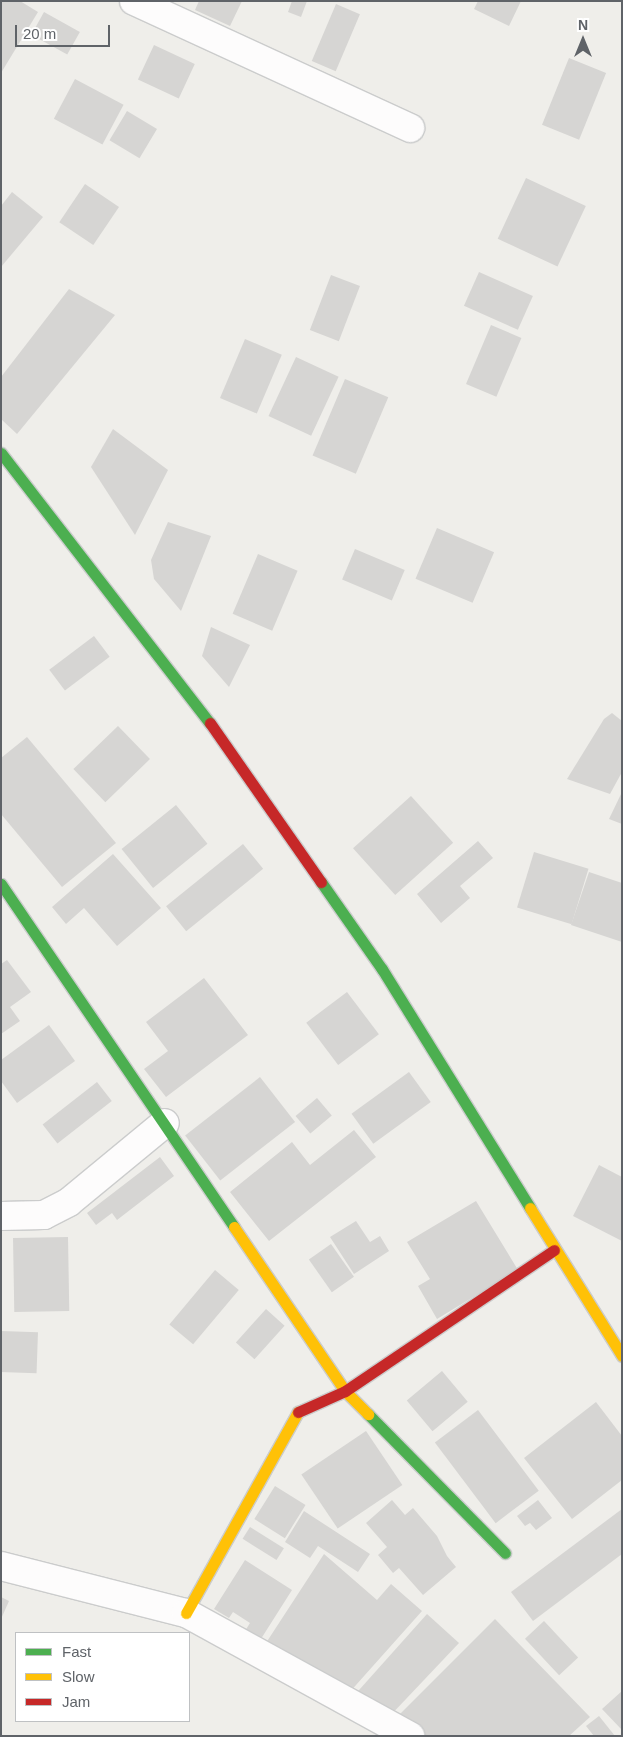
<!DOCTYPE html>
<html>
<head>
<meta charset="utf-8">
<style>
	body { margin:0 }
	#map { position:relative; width:623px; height:1737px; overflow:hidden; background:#efeeea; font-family:Arial,sans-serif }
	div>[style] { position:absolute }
	.building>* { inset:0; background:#d6d5d3; transform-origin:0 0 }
	.roads { filter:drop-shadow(1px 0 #cbcccc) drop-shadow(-1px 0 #cbcccc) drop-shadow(0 1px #cbcccc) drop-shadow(0 -1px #cbcccc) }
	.street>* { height:28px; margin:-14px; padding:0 14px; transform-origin:14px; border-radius:14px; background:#fdfcfc }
	.fast>* { height:11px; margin:-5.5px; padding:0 5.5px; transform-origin:5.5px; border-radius:5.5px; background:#4caf50 }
	.slow>* { height:11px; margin:-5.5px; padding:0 5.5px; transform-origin:5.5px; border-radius:5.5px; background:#ffc107 }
	.jam>* { height:11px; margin:-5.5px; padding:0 5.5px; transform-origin:5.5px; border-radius:5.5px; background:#c62828 }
	span { translate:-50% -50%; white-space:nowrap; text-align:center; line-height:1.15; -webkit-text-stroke:4px #fff; paint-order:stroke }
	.frame { position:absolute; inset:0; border:2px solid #5f6368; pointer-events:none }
	.legend { position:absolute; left:15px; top:1632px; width:175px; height:90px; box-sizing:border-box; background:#fff; border:1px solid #bfc1c3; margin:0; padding:6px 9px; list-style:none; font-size:15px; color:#5f6368 }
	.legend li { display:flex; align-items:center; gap:10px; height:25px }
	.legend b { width:25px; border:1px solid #bfc1c3 }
	.north { position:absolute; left:558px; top:15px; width:50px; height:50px; -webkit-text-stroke:4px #fff; paint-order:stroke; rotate:0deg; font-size:14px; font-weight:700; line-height:20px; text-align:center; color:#5f6368 }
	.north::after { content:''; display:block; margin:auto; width:18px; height:22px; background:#5f6368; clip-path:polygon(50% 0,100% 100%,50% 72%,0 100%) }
	.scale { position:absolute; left:15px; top:25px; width:95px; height:22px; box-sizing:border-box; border:2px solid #5f6368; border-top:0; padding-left:6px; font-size:15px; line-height:18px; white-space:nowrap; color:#5f6368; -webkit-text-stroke:4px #fff; paint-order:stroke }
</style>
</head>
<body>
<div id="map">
	<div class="building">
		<i style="clip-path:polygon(1px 1px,20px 1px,38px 12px,1px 73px)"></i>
		<i style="clip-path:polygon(199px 1px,242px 1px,230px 26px,195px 10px)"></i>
		<i style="clip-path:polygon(292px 1px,307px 1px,301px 17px,288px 12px)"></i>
		<i style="clip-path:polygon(478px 1px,521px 1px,509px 26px,474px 9px)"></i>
		<i style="left:336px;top:4px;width:26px;height:62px;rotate:23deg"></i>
		<i style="left:44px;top:12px;width:41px;height:26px;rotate:29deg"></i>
		<i style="left:154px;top:45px;width:45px;height:38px;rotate:25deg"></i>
		<i style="left:569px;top:58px;width:40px;height:72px;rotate:22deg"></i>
		<i style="left:75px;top:79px;width:55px;height:45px;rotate:28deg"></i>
		<i style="left:127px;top:111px;width:35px;height:34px;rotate:31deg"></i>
		<i style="left:526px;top:178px;width:66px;height:67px;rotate:25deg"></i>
		<i style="left:85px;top:184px;width:41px;height:46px;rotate:34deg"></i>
		<i style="clip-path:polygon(12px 192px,43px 217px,1px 267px,1px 206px)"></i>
		<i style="left:479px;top:272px;width:59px;height:37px;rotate:24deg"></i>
		<i style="left:331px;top:275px;width:31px;height:59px;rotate:21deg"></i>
		<i style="clip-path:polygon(69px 289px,115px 315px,17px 434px,1px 419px,1px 377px)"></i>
		<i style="left:491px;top:325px;width:33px;height:64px;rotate:23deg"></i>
		<i style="left:245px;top:339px;width:40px;height:64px;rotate:23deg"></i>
		<i style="left:296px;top:357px;width:47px;height:65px;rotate:25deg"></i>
		<i style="left:345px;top:379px;width:47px;height:83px;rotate:23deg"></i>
		<i style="clip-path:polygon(113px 429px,168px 470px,135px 535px,91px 467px)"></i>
		<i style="clip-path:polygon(168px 522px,211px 536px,181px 611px,154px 579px,151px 560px)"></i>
		<i style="left:437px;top:528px;width:62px;height:55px;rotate:23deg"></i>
		<i style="left:355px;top:549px;width:54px;height:33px;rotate:23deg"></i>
		<i style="left:258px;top:554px;width:43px;height:65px;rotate:23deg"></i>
		<i style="clip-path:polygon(211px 627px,250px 645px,229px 687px,202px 656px)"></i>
		<i style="left:94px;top:636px;width:26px;height:56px;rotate:53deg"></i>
		<i style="clip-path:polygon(612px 713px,622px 721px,622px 772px,610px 794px,567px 779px,604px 719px)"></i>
		<i style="left:118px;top:726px;width:46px;height:62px;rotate:46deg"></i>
		<i style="clip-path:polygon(27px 737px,116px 843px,62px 887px,1px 814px,1px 758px)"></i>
		<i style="clip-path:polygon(622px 792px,622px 824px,609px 819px)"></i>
		<i style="left:411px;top:796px;width:63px;height:78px;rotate:48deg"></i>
		<i style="left:176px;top:805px;width:50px;height:70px;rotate:51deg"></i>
		<i style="clip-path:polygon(478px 841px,493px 858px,460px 886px,470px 898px,441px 923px,417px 894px)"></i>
		<i style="left:243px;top:844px;width:32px;height:99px;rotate:51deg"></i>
		<i style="left:534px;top:852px;width:57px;height:58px;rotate:17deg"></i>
		<i style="clip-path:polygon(113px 854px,161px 908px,117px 946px,84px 908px,66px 924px,52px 907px)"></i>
		<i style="clip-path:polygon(589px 872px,622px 883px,622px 942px,571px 925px)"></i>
		<i style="clip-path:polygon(7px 960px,31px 992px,10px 1007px,20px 1021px,1px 1034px,1px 964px)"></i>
		<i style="clip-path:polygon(204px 978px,248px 1035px,166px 1097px,144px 1069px,168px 1051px,146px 1022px)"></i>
		<i style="left:347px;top:992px;width:53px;height:51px;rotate:53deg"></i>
		<i style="clip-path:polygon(49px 1025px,75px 1061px,17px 1103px,1px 1081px,1px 1060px)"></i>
		<i style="left:409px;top:1072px;width:37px;height:71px;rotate:54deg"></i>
		<i style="left:260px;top:1077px;width:57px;height:95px;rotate:52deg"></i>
		<i style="left:97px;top:1082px;width:24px;height:69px;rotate:52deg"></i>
		<i style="left:317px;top:1098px;width:23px;height:28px;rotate:50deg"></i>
		<i style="clip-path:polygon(354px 1130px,376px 1157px,269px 1241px,230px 1192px,292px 1142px,310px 1165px)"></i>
		<i style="clip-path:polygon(160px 1157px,174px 1176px,117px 1220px,112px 1213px,96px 1225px,87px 1213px)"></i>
		<i style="clip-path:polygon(599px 1165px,622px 1177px,622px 1241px,573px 1216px)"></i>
		<i style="clip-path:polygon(476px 1201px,518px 1270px,437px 1319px,418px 1286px,430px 1279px,407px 1242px)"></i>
		<i style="clip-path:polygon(356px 1221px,370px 1242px,380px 1236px,389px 1251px,354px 1274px,330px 1237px)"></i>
		<i style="left:68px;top:1237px;width:74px;height:55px;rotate:89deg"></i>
		<i style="left:331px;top:1244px;width:40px;height:27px;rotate:55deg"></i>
		<i style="left:215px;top:1270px;width:31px;height:71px;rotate:40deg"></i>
		<i style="left:266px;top:1309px;width:25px;height:45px;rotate:42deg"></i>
		<i style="left:1px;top:1331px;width:37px;height:41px;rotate:2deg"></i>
		<i style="left:442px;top:1371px;width:40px;height:46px;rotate:50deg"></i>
		<i style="clip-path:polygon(596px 1402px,622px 1436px,622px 1480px,572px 1519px,524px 1458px)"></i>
		<i style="left:478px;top:1410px;width:101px;height:54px;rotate:53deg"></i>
		<i style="left:366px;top:1431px;width:65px;height:78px;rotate:56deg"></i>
		<i style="left:275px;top:1486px;width:36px;height:39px;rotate:32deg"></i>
		<i style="clip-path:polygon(392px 1500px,405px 1515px,413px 1508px,437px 1536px,447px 1556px,456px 1567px,423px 1595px,399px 1568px,393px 1573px,378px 1555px,387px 1547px,366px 1523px)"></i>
		<i style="clip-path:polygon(538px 1500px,552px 1518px,536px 1530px,530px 1523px,525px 1526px,517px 1516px)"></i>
		<i style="clip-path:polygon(622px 1509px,622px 1554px,533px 1621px,511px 1592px)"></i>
		<i style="clip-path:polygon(304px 1511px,370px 1554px,358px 1572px,318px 1546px,310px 1558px,285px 1542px)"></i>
		<i style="left:250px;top:1527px;width:40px;height:14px;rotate:32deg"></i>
		<i style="clip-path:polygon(324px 1554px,377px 1600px,391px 1584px,422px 1611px,348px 1694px,264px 1646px)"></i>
		<i style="clip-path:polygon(245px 1560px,292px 1590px,259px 1642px,240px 1639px,250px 1623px,233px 1612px,229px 1618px,214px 1609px)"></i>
		<i style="clip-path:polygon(1px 1597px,9px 1601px,1px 1619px)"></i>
		<i style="clip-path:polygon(427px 1614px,459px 1643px,388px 1718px,351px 1699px)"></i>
		<i style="clip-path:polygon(495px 1619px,590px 1717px,569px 1736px,421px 1736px,395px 1719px)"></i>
		<i style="left:544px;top:1621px;width:50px;height:26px;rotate:47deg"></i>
		<i style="clip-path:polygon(622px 1691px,622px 1730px,602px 1709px)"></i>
		<i style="clip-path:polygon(599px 1716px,615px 1736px,594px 1736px,586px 1726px)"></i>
	</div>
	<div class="roads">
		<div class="street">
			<i style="left:134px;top:1px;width:304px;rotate:24.7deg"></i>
			<i style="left:1px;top:1216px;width:43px;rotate:-1.3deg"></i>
			<i style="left:44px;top:1215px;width:28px;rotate:-27deg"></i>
			<i style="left:69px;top:1202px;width:124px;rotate:-39.5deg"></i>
			<i style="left:1px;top:1566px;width:191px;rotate:14.3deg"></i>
			<i style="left:186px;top:1613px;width:256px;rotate:28.8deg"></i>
		</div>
		<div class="fast">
			<i style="left:1px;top:453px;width:341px;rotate:52.3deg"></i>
			<i style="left:321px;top:882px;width:106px;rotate:55deg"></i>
			<i style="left:382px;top:969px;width:281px;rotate:58.2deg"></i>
			<i style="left:1px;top:884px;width:415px;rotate:55.8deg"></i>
			<i style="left:368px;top:1414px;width:195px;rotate:45.4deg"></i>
		</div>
		<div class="slow">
			<i style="left:530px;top:1208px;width:174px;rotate:58.1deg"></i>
			<i style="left:234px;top:1227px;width:198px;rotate:55.9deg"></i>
			<i style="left:345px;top:1391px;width:33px;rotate:45deg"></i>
			<i style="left:186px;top:1613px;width:230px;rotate:-60.9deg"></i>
		</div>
		<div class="jam">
			<i style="left:210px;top:723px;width:194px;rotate:55.1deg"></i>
			<i style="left:298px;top:1412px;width:51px;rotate:-24.1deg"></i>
			<i style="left:345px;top:1391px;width:252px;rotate:-34deg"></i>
		</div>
	</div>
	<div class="frame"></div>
	<ul class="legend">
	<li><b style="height:6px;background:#4caf50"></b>Fast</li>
	<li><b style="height:6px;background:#ffc107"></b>Slow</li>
	<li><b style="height:6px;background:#c62828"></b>Jam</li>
	</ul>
	<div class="north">N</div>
	<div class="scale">20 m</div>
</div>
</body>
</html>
